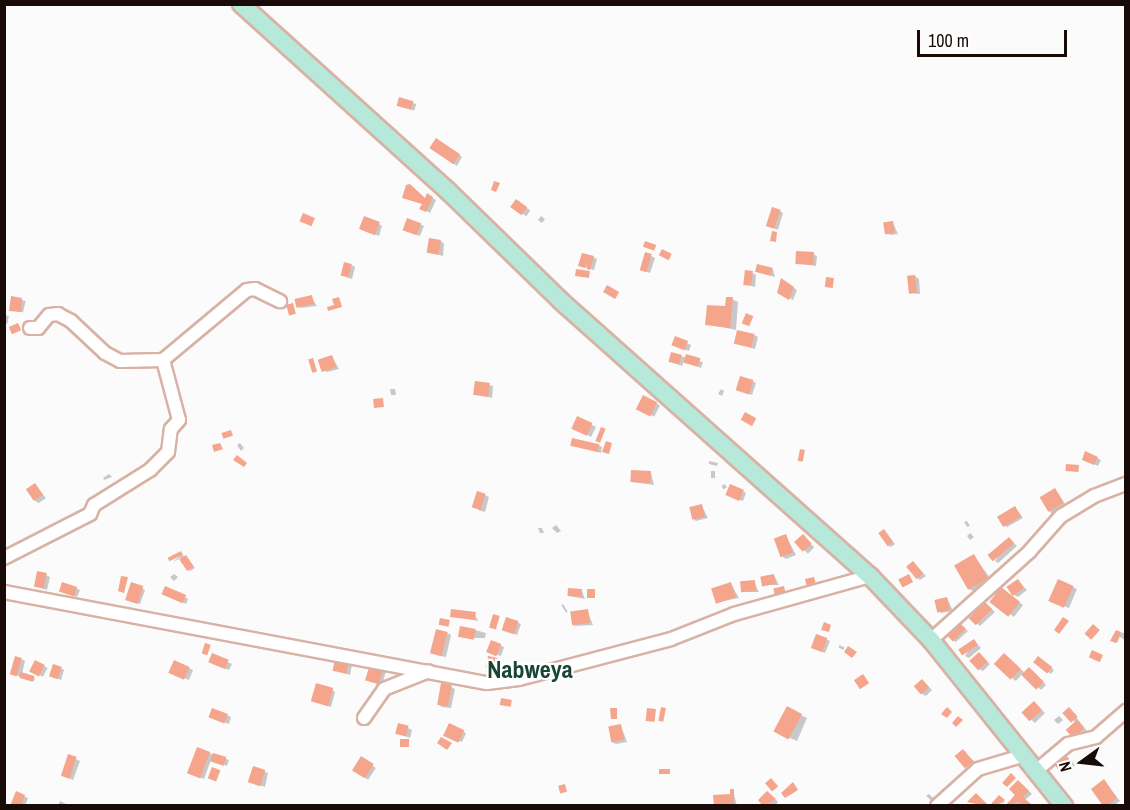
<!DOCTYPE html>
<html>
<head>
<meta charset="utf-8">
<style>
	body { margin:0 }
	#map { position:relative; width:1130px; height:810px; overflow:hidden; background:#fbfbfb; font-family:"Archivo Narrow",sans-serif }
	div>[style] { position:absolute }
	.shadow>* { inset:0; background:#0003; transform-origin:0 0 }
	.building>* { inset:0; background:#f5a58b; transform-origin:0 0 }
	.roads { filter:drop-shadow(2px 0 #d8b2a5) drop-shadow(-2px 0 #d8b2a5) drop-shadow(0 2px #d8b2a5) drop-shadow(0 -2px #d8b2a5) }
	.street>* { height:12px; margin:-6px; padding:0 6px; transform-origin:6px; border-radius:6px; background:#fff }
	.secondary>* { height:16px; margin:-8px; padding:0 8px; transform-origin:8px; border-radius:8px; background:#b6e9da }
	span { translate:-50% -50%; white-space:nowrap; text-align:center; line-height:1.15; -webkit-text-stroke:4.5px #fff; paint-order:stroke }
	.quarter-label { font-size:24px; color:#174634; font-weight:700 }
	.frame { position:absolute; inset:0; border:6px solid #180b07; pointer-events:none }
	.north { position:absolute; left:1052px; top:732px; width:60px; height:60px; -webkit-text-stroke:4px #fff; paint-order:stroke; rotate:255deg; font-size:16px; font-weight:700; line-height:24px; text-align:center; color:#180b07 }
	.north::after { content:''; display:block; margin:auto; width:21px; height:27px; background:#180b07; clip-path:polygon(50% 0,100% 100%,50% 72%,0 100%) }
	.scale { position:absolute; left:917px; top:30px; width:150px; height:27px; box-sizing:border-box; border:3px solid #180b07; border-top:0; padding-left:8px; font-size:18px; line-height:21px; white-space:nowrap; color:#180b07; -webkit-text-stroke:4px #fff; paint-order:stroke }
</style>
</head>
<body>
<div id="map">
	<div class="shadow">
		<i style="left:400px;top:99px;width:17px;height:7px;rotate:17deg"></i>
		<i style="clip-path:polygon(440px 142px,462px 157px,457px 166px,431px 148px)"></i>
		<i style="clip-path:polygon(428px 195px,436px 200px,430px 213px,421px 208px,423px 204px,408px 199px,426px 199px)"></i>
		<i style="left:516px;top:201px;width:17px;height:7px;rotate:33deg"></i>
		<i style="clip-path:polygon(780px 211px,783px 213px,778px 230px,771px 227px)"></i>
		<i style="left:541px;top:216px;width:5px;height:5px;rotate:37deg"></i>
		<i style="clip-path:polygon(893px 223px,898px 234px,890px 235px,887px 233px)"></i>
		<i style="clip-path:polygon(379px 224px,382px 226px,379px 236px,364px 230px)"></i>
		<i style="clip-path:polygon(420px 224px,424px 226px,420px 236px,407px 231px)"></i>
		<i style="clip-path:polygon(441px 241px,444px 244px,443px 256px,428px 252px)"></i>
		<i style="clip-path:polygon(813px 254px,817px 256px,816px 266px,797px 263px)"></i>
		<i style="clip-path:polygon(651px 256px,655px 258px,650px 273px,644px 271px)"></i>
		<i style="clip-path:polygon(593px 257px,597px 259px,594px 270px,580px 266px)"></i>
		<i style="clip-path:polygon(351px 265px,355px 267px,352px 279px,346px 277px)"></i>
		<i style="clip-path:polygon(773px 269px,775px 277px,757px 272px)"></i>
		<i style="clip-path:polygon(753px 273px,756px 275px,755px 287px,745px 284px)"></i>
		<i style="clip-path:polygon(915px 276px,919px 279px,920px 294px,910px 293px)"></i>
		<i style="clip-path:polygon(782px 280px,797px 290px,793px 300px,779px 293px)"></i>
		<i style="clip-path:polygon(311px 297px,317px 306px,299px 308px)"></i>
		<i style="left:13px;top:298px;width:13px;height:12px;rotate:13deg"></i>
		<i style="clip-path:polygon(732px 299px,738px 302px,736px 330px,707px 324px)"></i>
		<i style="left:4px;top:315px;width:5px;height:8px;rotate:11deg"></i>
		<i style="clip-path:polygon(754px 335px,758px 337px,755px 349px,736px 343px)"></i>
		<i style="clip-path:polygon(676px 338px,691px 345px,689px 351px,677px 347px)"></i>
		<i style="clip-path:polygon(332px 356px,339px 369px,327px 372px,323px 370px)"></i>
		<i style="clip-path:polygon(681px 356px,703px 362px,701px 368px,684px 361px,682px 366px,674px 363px)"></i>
		<i style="clip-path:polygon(752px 381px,756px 383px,752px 395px,741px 391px)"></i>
		<i style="clip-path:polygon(477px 383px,493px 386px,492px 398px,476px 394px)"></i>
		<i style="clip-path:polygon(390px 389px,395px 389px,396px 395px,391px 395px)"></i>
		<i style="clip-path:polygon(721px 389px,724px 391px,722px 396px,718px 394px)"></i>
		<i style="left:644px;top:397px;width:18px;height:13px;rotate:27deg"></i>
		<i style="clip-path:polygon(578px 418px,596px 427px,591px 437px,577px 430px)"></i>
		<i style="clip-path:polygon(240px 443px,244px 448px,241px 451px,237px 445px)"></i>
		<i style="clip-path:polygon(572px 445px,598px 445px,602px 447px,601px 453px)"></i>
		<i style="clip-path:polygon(1097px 458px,1101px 460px,1098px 466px,1087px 461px)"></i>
		<i style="clip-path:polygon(709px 461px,718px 463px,717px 466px,709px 464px)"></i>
		<i style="left:711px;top:471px;width:4px;height:7px"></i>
		<i style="clip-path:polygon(651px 473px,654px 485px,632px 482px)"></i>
		<i style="clip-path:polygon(109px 474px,112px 477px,104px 480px,103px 478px)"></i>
		<i style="left:725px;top:484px;width:4px;height:4px;rotate:63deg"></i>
		<i style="clip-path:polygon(35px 485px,46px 498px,39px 503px,35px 501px)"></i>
		<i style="clip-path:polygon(1055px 489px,1066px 506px,1052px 514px,1049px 511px)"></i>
		<i style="clip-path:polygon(743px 491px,746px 493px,743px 501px,732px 497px)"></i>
		<i style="clip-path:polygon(485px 495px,489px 497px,485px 512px,478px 510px)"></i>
		<i style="clip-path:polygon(702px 506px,708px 518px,696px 521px,693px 519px)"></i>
		<i style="clip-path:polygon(1015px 508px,1023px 518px,1007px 527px,1003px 525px)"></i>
		<i style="clip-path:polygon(967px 521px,970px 526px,967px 527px,964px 522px)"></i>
		<i style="clip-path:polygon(556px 525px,561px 531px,557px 533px,552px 528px)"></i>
		<i style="clip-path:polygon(538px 528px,542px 528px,544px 533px,540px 533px)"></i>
		<i style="clip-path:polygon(884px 531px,895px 544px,891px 547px,887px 545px)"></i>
		<i style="clip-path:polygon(970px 533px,974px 537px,970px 540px,967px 536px)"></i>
		<i style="clip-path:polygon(786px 536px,796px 555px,786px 559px,783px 557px)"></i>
		<i style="left:803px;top:536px;width:16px;height:9px;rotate:45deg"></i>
		<i style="clip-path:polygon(1009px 539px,1017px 546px,998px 563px,995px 561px)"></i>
		<i style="clip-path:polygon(182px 554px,195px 568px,190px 571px,181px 558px,173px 562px)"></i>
		<i style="clip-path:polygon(974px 556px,993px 582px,975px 592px,969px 589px)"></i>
		<i style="clip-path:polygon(913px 563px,926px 576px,920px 580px,917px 578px)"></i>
		<i style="clip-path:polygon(174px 574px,178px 577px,174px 581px,170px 577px)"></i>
		<i style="clip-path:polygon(46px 575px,50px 577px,47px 590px,35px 586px)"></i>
		<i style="clip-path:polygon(774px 575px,779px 585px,763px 585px)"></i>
		<i style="clip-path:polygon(1018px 581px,1027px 590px,1018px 597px,1014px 595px)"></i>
		<i style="clip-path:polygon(754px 582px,759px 592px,742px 592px)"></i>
		<i style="clip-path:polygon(731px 584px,739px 598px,718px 602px)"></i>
		<i style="clip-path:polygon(1073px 587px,1077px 589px,1069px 608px,1055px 603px)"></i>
		<i style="clip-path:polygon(76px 588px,80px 590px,77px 597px,64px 592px)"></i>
		<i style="clip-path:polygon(142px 588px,145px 590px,140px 604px,131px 601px)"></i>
		<i style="clip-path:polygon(582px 591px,585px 599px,569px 596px)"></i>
		<i style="clip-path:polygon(1005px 591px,1023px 605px,1014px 617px,992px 601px)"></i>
		<i style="clip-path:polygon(167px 595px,185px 597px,188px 599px,186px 604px)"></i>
		<i style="clip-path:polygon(947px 598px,953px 611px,941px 613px,938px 611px)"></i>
		<i style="left:563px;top:604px;width:9px;height:2px;rotate:58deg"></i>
		<i style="clip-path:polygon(989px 606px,995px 612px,980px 626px,971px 618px)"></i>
		<i style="clip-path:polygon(587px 610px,593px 625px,574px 626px)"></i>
		<i style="clip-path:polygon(475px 614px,478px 621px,452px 616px)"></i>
		<i style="clip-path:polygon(517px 622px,521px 624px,517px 635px,507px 631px)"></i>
		<i style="clip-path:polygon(961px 625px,968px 631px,956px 642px,953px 640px)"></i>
		<i style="clip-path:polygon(475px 630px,486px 633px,485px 638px,463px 638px)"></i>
		<i style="clip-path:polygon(1116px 632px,1126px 633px,1126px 641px,1120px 637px,1117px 643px,1112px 640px)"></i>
		<i style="clip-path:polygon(447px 633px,451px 635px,446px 657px,436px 655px)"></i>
		<i style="clip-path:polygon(826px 639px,830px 641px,825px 653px,816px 649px)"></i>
		<i style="clip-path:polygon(974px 641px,981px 648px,969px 658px,965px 656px)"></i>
		<i style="clip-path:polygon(500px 645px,504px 647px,501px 656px,492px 653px)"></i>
		<i style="clip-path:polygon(839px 645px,844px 647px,844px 650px,839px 648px)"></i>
		<i style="clip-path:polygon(979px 654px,990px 664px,983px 671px,979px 669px)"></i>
		<i style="clip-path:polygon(213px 655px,232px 664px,229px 670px,213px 664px)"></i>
		<i style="clip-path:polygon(1007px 657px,1025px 673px,1033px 671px,1046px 685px,1041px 690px,1023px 673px,1016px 681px,1013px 679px)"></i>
		<i style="clip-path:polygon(489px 658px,502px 662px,500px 671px,491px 669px)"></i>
		<i style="clip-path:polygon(22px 659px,25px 661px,22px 674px,35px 678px,34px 681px,12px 674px)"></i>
		<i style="clip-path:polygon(1042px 660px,1054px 670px,1051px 674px,1048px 672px)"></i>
		<i style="left:36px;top:662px;width:13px;height:10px;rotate:27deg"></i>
		<i style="clip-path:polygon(349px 663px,352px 665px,350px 675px,335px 670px)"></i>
		<i style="clip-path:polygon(61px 668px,64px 670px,61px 680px,54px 677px)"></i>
		<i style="clip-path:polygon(189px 668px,193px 670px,189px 680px,170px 672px)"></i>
		<i style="clip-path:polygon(382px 669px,386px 671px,382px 685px,370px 681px)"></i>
		<i style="clip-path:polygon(925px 683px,932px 690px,926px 696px,922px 694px)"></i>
		<i style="clip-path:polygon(451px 687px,455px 689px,451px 708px,442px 707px,439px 705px)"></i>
		<i style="clip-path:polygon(332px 690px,335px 692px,331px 707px,316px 702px)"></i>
		<i style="clip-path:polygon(1037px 705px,1045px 713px,1035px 723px,1024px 713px)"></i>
		<i style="clip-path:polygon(787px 708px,807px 718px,797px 741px,783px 735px)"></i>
		<i style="clip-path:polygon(1069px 708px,1087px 731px,1077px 739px,1074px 737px,1075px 724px)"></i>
		<i style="clip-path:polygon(227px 715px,231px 717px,229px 724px,214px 719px)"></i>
		<i style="clip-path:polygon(1059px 716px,1063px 720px,1058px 724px,1054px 720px)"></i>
		<i style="left:449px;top:725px;width:19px;height:10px;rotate:25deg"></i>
		<i style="clip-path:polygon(621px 726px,627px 742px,616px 744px,612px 742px)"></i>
		<i style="clip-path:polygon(408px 728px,412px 730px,410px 738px,397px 733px)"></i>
		<i style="clip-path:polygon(963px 751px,976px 763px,970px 769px,966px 767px)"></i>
		<i style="clip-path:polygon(209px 753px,229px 760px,227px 766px,211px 760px,204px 779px,193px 775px)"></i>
		<i style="clip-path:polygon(69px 756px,80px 761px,73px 780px,66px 777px)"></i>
		<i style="clip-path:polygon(1066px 756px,1075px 765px,1066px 773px,1063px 771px)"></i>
		<i style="left:361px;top:758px;width:18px;height:14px;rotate:34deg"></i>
		<i style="clip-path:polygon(254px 768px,268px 773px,265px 787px,255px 784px)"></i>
		<i style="clip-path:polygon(1104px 781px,1120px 801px,1113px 806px,1105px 806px)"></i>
		<i style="clip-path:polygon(1022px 784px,1032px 794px,1025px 800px,1031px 805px,1007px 806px)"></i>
		<i style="clip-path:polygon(733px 790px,737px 806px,715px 806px,732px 796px)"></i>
		<i style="clip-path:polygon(17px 793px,28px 798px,25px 806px,13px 806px)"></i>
		<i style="clip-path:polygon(929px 794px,934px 799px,932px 801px,926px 796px)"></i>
		<i style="clip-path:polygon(771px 795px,778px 802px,775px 806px,765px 806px,760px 800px)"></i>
		<i style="clip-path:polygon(1000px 797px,1005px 802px,995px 806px,993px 804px)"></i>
		<i style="clip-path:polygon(60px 801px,70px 806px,58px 806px)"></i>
	</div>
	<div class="building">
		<i style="left:399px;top:97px;width:15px;height:9px;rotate:16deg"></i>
		<i style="left:436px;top:138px;width:29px;height:12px;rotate:34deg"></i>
		<i style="clip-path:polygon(494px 181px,500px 183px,496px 192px,491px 190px)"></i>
		<i style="clip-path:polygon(410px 184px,425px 198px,427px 193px,433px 197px,426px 212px,419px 209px,422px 204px,402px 198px,406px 185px)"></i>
		<i style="left:516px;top:199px;width:14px;height:10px;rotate:36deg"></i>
		<i style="left:772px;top:207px;width:9px;height:20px;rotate:18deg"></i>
		<i style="left:303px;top:213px;width:13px;height:9px;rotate:23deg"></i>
		<i style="left:364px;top:216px;width:17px;height:14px;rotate:21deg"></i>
		<i style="left:407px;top:218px;width:15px;height:13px;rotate:20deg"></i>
		<i style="left:893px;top:221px;width:12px;height:10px;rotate:81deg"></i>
		<i style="clip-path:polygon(772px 231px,777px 232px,776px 242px,770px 241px)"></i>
		<i style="left:429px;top:238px;width:12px;height:15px;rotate:9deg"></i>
		<i style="left:645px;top:241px;width:12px;height:6px;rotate:20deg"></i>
		<i style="left:662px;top:249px;width:11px;height:7px;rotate:27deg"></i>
		<i style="left:796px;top:251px;width:18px;height:13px;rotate:3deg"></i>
		<i style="left:645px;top:252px;width:7px;height:19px;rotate:16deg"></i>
		<i style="clip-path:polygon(582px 253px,594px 256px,590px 270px,587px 269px,588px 262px,585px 268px,578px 266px)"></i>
		<i style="left:344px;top:262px;width:8px;height:14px;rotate:14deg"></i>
		<i style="left:757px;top:264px;width:16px;height:8px;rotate:14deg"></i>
		<i style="left:576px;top:269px;width:14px;height:7px;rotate:8deg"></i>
		<i style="left:745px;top:270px;width:8px;height:15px;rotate:7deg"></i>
		<i style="left:915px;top:275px;width:18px;height:8px;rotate:84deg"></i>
		<i style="left:826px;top:277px;width:8px;height:10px;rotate:7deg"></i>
		<i style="clip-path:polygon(781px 278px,794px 287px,789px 300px,777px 293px)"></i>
		<i style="left:607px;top:285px;width:14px;height:8px;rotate:30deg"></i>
		<i style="left:312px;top:295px;width:9px;height:18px;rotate:77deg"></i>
		<i style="clip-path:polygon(11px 296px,22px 298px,21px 312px,9px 311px)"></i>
		<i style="clip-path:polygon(339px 297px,342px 307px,328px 311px,327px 307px,334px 305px,332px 299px)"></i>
		<i style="clip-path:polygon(726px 297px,733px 297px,730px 328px,705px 325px,707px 305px,725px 306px)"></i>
		<i style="left:293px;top:303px;width:11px;height:7px;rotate:75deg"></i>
		<i style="left:746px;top:313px;width:8px;height:11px;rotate:23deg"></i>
		<i style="left:18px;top:323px;width:8px;height:10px;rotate:67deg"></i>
		<i style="left:737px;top:330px;width:18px;height:14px;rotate:13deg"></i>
		<i style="left:675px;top:336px;width:14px;height:10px;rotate:21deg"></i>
		<i style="left:671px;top:352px;width:11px;height:10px;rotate:15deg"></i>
		<i style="left:686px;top:354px;width:15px;height:9px;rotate:16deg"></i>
		<i style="left:332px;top:355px;width:13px;height:15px;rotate:72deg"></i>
		<i style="left:313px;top:358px;width:14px;height:5px;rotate:73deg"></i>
		<i style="left:740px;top:376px;width:14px;height:15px;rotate:17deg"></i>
		<i style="left:475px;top:381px;width:15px;height:14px;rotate:8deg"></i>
		<i style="left:643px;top:395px;width:16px;height:16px;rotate:27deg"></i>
		<i style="left:383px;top:398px;width:9px;height:10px;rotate:84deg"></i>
		<i style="left:745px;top:412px;width:13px;height:9px;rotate:29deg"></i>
		<i style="left:577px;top:416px;width:17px;height:14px;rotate:24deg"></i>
		<i style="left:601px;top:427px;width:5px;height:15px;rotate:22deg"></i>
		<i style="left:231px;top:430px;width:6px;height:10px;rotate:72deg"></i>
		<i style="left:572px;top:438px;width:28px;height:8px;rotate:13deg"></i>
		<i style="clip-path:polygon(606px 441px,612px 443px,609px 454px,602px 452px)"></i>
		<i style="clip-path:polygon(220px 443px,223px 449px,214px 452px,212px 445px)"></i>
		<i style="left:800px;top:449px;width:5px;height:12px;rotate:11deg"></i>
		<i style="clip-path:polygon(1085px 451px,1098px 457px,1094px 465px,1082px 460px)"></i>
		<i style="clip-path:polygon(237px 455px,247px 463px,244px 467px,233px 460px)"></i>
		<i style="left:1066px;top:464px;width:13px;height:7px;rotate:4deg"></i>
		<i style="left:631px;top:470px;width:20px;height:12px;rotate:3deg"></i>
		<i style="left:35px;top:483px;width:14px;height:11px;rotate:56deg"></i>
		<i style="left:730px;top:484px;width:15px;height:12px;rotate:23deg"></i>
		<i style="left:1055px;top:488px;width:17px;height:18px;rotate:59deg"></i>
		<i style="left:477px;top:491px;width:9px;height:17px;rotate:18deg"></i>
		<i style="left:702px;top:504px;width:13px;height:13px;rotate:77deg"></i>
		<i style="left:1015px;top:506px;width:12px;height:21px;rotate:59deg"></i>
		<i style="left:884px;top:529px;width:16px;height:7px;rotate:55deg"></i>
		<i style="left:786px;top:534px;width:20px;height:13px;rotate:70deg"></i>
		<i style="left:803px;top:534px;width:13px;height:12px;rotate:48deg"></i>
		<i style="left:1009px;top:537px;width:8px;height:28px;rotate:50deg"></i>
		<i style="left:181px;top:551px;width:4px;height:15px;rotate:63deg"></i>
		<i style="left:974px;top:554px;width:28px;height:23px;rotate:60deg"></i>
		<i style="left:186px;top:555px;width:14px;height:8px;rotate:56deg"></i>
		<i style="left:913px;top:561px;width:16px;height:9px;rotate:50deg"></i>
		<i style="left:37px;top:571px;width:10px;height:16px;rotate:11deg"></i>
		<i style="left:774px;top:574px;width:10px;height:14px;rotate:79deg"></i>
		<i style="left:909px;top:574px;width:9px;height:12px;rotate:63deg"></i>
		<i style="clip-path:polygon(121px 576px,128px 577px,124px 593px,118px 591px)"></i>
		<i style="clip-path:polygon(814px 577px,816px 584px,807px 587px,805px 579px)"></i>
		<i style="left:1018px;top:579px;width:11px;height:14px;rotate:56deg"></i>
		<i style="left:1058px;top:579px;width:17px;height:24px;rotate:24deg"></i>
		<i style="left:755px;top:580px;width:11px;height:15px;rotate:85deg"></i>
		<i style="left:62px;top:582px;width:16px;height:10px;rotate:18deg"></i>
		<i style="left:131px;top:582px;width:13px;height:19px;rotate:18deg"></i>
		<i style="left:731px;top:582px;width:16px;height:21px;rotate:72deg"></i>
		<i style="left:165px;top:586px;width:23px;height:9px;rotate:23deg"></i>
		<i style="left:784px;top:586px;width:9px;height:11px;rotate:77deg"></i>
		<i style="left:1001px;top:587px;width:24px;height:19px;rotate:38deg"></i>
		<i style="left:568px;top:588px;width:14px;height:8px;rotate:4deg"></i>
		<i style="left:587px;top:589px;width:8px;height:9px"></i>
		<i style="left:947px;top:597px;width:13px;height:13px;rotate:77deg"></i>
		<i style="left:985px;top:602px;width:10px;height:23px;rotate:45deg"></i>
		<i style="left:451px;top:609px;width:25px;height:8px;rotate:7deg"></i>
		<i style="left:588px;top:609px;width:14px;height:18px;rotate:82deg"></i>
		<i style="left:493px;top:614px;width:7px;height:14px;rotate:16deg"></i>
		<i style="left:506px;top:617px;width:13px;height:14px;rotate:18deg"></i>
		<i style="clip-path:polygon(1063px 617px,1069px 621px,1059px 634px,1054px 630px)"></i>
		<i style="left:440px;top:618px;width:10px;height:7px;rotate:11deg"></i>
		<i style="clip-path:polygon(824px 622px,831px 625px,829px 632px,821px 630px)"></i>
		<i style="left:960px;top:623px;width:8px;height:18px;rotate:45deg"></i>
		<i style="left:1093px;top:624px;width:9px;height:13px;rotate:41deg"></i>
		<i style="left:460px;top:626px;width:16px;height:11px;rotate:11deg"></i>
		<i style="left:436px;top:629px;width:12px;height:25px;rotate:14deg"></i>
		<i style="clip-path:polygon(1116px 630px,1121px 632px,1116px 643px,1110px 641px)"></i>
		<i style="left:816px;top:634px;width:12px;height:15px;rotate:20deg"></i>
		<i style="left:974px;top:639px;width:7px;height:19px;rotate:56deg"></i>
		<i style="left:491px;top:640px;width:11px;height:13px;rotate:22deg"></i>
		<i style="left:205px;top:643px;width:6px;height:11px;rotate:18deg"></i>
		<i style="clip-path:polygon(848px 646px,857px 652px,852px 658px,844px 652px)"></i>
		<i style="left:1092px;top:650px;width:12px;height:8px;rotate:24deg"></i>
		<i style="left:979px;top:652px;width:13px;height:13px;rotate:48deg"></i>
		<i style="left:212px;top:653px;width:18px;height:10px;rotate:22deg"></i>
		<i style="left:1004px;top:653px;width:23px;height:15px;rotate:43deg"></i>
		<i style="left:15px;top:656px;width:7px;height:19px;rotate:16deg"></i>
		<i style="left:488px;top:656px;width:10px;height:12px;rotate:11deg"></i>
		<i style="left:1038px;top:656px;width:18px;height:8px;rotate:38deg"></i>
		<i style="left:335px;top:659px;width:14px;height:12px;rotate:12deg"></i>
		<i style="left:35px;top:660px;width:11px;height:13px;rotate:27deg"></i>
		<i style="left:174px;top:660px;width:17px;height:14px;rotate:24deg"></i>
		<i style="left:53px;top:664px;width:9px;height:13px;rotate:18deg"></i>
		<i style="left:370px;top:664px;width:14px;height:17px;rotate:17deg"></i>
		<i style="left:1029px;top:667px;width:21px;height:11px;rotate:45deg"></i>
		<i style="left:21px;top:672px;width:14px;height:6px;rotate:17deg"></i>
		<i style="left:863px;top:674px;width:11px;height:11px;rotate:56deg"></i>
		<i style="left:922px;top:679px;width:11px;height:11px;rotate:49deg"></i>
		<i style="left:316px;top:683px;width:18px;height:19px;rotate:16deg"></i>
		<i style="left:441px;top:683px;width:11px;height:22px;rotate:10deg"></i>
		<i style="left:501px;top:698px;width:11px;height:7px;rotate:10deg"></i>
		<i style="left:1034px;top:701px;width:12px;height:17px;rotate:48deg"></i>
		<i style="left:787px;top:706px;width:17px;height:29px;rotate:28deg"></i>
		<i style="left:661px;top:707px;width:5px;height:14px;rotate:11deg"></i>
		<i style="clip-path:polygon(947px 707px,952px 712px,947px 718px,941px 714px)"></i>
		<i style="left:1069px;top:707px;width:13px;height:9px;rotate:48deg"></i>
		<i style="left:212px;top:708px;width:17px;height:10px;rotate:21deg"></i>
		<i style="clip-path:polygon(610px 708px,617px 708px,617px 719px,611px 719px)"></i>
		<i style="left:647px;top:708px;width:9px;height:13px;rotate:6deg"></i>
		<i style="clip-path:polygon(958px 716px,963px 720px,956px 727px,952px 723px)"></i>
		<i style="left:1077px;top:720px;width:11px;height:15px;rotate:49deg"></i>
		<i style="left:398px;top:723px;width:11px;height:11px;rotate:15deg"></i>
		<i style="left:449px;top:723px;width:17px;height:14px;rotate:25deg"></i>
		<i style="left:621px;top:724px;width:16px;height:13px;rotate:79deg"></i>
		<i style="clip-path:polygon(441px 737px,452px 743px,447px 750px,437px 743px)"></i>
		<i style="left:400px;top:739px;width:9px;height:8px"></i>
		<i style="left:197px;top:747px;width:14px;height:28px;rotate:21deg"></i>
		<i style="left:963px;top:749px;width:16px;height:11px;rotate:50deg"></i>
		<i style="left:1063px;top:752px;width:13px;height:15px;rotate:48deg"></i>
		<i style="left:213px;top:753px;width:14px;height:9px;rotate:17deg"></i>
		<i style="left:68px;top:754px;width:9px;height:23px;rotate:18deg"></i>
		<i style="left:361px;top:756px;width:15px;height:17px;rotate:32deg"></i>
		<i style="left:253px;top:766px;width:13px;height:17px;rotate:18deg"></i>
		<i style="left:212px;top:767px;width:9px;height:12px;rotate:21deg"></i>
		<i style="left:670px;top:769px;width:5px;height:11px;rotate:90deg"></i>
		<i style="clip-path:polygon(1011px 773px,1016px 778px,1007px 787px,1002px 783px)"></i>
		<i style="left:771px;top:778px;width:11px;height:8px;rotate:49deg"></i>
		<i style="clip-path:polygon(1104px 779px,1117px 798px,1107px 806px,1103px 806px,1091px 789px)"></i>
		<i style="clip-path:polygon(1018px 780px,1029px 791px,1023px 797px,1031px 804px,1023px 806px,1019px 802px,1005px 806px,1015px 795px,1009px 789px)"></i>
		<i style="clip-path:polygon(793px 782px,798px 790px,785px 798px,781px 793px)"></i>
		<i style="left:565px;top:784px;width:8px;height:7px;rotate:76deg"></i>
		<i style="clip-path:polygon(730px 789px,734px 789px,734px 806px,714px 806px,713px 795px,730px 794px)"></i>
		<i style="clip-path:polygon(16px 791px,25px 795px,21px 806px,10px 806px)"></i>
		<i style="clip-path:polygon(767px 791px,776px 799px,763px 806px,758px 800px)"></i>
		<i style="clip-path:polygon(976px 793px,987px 804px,985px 806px,967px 802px)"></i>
		<i style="clip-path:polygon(999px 795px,1005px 800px,992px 806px,991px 804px)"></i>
	</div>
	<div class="roads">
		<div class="street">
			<i style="left:163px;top:360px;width:109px;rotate:-39.8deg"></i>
			<i style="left:247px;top:290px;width:8px;rotate:-7deg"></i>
			<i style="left:255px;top:289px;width:28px;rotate:26deg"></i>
			<i style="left:4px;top:558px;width:97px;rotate:-27.1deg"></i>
			<i style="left:90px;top:514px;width:10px;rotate:-66deg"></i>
			<i style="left:94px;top:505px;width:66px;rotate:-32deg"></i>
			<i style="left:150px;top:470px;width:25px;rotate:-45deg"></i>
			<i style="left:168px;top:452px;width:23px;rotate:-83deg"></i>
			<i style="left:171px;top:429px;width:12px;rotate:-48deg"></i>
			<i style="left:179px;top:420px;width:62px;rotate:-104.9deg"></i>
			<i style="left:163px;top:360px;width:43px;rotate:178.7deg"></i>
			<i style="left:120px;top:361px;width:17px;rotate:-152deg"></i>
			<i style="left:105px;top:353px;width:47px;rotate:-136.7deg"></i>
			<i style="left:71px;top:321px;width:15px;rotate:-152deg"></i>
			<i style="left:58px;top:314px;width:9px;rotate:174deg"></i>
			<i style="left:49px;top:315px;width:17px;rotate:130deg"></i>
			<i style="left:38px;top:328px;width:8px;rotate:180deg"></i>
			<i style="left:4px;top:592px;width:491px;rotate:10.7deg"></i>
			<i style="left:487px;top:683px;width:32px;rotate:-7deg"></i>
			<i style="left:519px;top:679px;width:157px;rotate:-14.7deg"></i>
			<i style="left:671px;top:639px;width:68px;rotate:-21.6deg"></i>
			<i style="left:734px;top:614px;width:141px;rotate:-15.6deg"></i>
			<i style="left:931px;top:640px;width:132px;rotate:-41.9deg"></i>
			<i style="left:1029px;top:552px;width:48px;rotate:-48.4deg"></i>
			<i style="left:1061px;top:516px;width:39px;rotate:-31deg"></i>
			<i style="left:1094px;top:496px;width:34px;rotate:-21deg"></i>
			<i style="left:364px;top:718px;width:35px;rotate:-55deg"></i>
			<i style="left:384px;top:689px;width:48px;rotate:-21.8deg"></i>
			<i style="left:1037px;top:770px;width:40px;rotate:-40deg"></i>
			<i style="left:1068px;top:744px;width:29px;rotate:-14deg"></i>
			<i style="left:1096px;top:737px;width:40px;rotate:-41deg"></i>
			<i style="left:937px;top:806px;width:55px;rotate:-42.1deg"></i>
			<i style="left:978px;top:769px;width:49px;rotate:-16.6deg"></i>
		</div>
		<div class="secondary">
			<i style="left:241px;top:4px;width:278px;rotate:42.1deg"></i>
			<i style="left:447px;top:190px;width:159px;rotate:44.2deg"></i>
			<i style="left:561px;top:301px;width:414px;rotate:41.7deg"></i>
			<i style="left:870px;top:576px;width:88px;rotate:46.4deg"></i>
			<i style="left:931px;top:640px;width:213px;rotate:51.3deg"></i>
		</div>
	</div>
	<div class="quarter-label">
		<span style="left:530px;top:670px">Nabweya</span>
	</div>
	<div class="frame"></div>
	<div class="north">N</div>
	<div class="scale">100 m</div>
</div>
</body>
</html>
